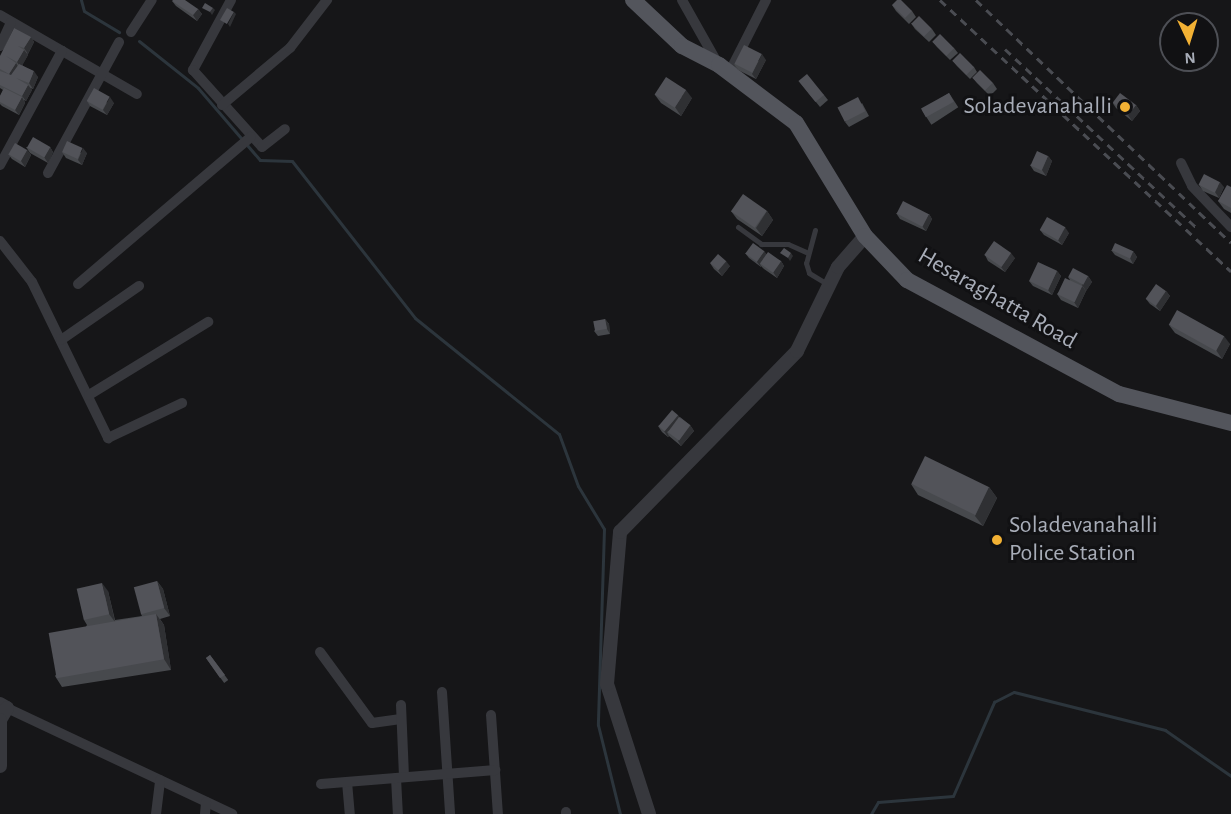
<!DOCTYPE html>
<html>
<head>
<meta charset="utf-8">
<style>
	body { margin:0 }
	#map { position:relative; width:1231px; height:814px; overflow:hidden; background:#161618; font-family:"Alegreya Sans",sans-serif }
	div>[style] { position:absolute }
	.stream>* { height:3px; margin:-1.5px; padding:0 1.5px; transform-origin:1.5px; border-radius:1.5px; background:#2c353c }
	.service>* { height:5px; margin:-2.5px; padding:0 2.5px; transform-origin:2.5px; border-radius:2.5px; background:#37383d }
	.minor>* { height:10px; margin:-5px; padding:0 5px; transform-origin:5px; border-radius:5px; background:#37383d }
	.tertiary>* { height:14px; margin:-7px; padding:0 7px; transform-origin:7px; border-radius:7px; background:#37383d }
	.primary>* { height:16px; margin:-8px; padding:0 8px; transform-origin:8px; border-radius:8px; background:#53555c }
	.rail>* { height:3px; margin-top:-1.5px; transform-origin:0; background:repeating-linear-gradient(90deg,#4a4c52 0 8px,transparent 0 14px) }
	.wall>* { inset:0; background:#47494d; transform-origin:0 0 }
	.shaded-wall>* { inset:0; background:#2f3033 }
	.building>* { inset:0; background:#525359; transform-origin:0 0 }
	.dots>* { width:16px; height:16px; translate:-50% -50%; box-sizing:border-box; border:3px solid #111113; border-radius:50% }
	span { translate:-50% -50%; white-space:nowrap; text-align:center; line-height:1.15; -webkit-text-stroke:6px #111113; paint-order:stroke }
	.poi-label { font-size:24px; color:#a8adb8 }
	.right { translate:-100% -50%; text-align:right }
	.left { translate:0 -50%; text-align:left }
	.street-label { font-size:24px; color:#a8adb8 }
	.north { position:absolute; left:1159px; top:12px; width:60px; height:60px; box-sizing:border-box; background:#111113; border:2px solid #4d4f55; border-radius:50%; rotate:176deg; font-size:16px; font-weight:700; line-height:24px; text-align:center; color:#a8adb8 }
	.north::after { content:''; display:block; margin:auto; width:21px; height:27px; background:#f2b134; clip-path:polygon(50% 0,100% 100%,50% 72%,0 100%) }
</style>
</head>
<body>
<div id="map">
	<div class="stream">
		<i style="left:81px;top:0;width:11px;rotate:75deg"></i>
		<i style="left:84px;top:11px;width:41px;rotate:31deg"></i>
		<i style="left:139px;top:41px;width:75px;rotate:38.5deg"></i>
		<i style="left:198px;top:88px;width:95px;rotate:49.3deg"></i>
		<i style="left:260px;top:160px;width:32px;rotate:2deg"></i>
		<i style="left:292px;top:161px;width:199px;rotate:51.9deg"></i>
		<i style="left:415px;top:318px;width:185px;rotate:38.9deg"></i>
		<i style="left:559px;top:434px;width:55px;rotate:69.9deg"></i>
		<i style="left:578px;top:486px;width:50px;rotate:58.8deg"></i>
		<i style="left:604px;top:529px;width:196px;rotate:91.8deg"></i>
		<i style="left:598px;top:725px;width:92px;rotate:76.1deg"></i>
		<i style="left:871px;top:814px;width:14px;rotate:-60deg"></i>
		<i style="left:878px;top:802px;width:75px;rotate:-4.6deg"></i>
		<i style="left:953px;top:796px;width:103px;rotate:-66.4deg"></i>
		<i style="left:994px;top:702px;width:22px;rotate:-27deg"></i>
		<i style="left:1014px;top:692px;width:156px;rotate:14.1deg"></i>
		<i style="left:1165px;top:730px;width:80px;rotate:34.9deg"></i>
	</div>
	<div class="service">
		<i style="left:738px;top:227px;width:29px;rotate:36deg"></i>
		<i style="left:761px;top:244px;width:27px"></i>
		<i style="left:788px;top:244px;width:20px;rotate:24deg"></i>
		<i style="left:815px;top:230px;width:34px;rotate:105deg"></i>
		<i style="left:806px;top:263px;width:10px;rotate:73deg"></i>
		<i style="left:809px;top:273px;width:23px;rotate:31deg"></i>
	</div>
	<div class="minor">
		<i style="left:231px;top:0;width:80px;rotate:118.5deg"></i>
		<i style="left:193px;top:70px;width:103px;rotate:48.1deg"></i>
		<i style="left:262px;top:147px;width:29px;rotate:-38deg"></i>
		<i style="left:682px;top:0;width:71px;rotate:60.6deg"></i>
		<i style="left:0;top:15px;width:158px;rotate:30deg"></i>
		<i style="left:131px;top:32px;width:38px;rotate:-57deg"></i>
		<i style="left:0;top:46px;width:26px;rotate:-65deg"></i>
		<i style="left:728px;top:75px;width:84px;rotate:-63.1deg"></i>
		<i style="left:222px;top:105px;width:89px;rotate:-40deg"></i>
		<i style="left:290px;top:48px;width:61px;rotate:-52.4deg"></i>
		<i style="left:1181px;top:163px;width:25px;rotate:64deg"></i>
		<i style="left:1192px;top:186px;width:57px;rotate:46.4deg"></i>
		<i style="left:0;top:165px;width:130px;rotate:-61.5deg"></i>
		<i style="left:48px;top:173px;width:149px;rotate:-61.5deg"></i>
		<i style="left:0;top:241px;width:52px;rotate:52deg"></i>
		<i style="left:32px;top:282px;width:174px;rotate:64deg"></i>
		<i style="left:108px;top:438px;width:82px;rotate:-25.3deg"></i>
		<i style="left:78px;top:284px;width:227px;rotate:-40.4deg"></i>
		<i style="left:61px;top:340px;width:95px;rotate:-34.7deg"></i>
		<i style="left:89px;top:395px;width:140px;rotate:-31.5deg"></i>
		<i style="left:320px;top:652px;width:88px;rotate:53.8deg"></i>
		<i style="left:372px;top:723px;width:29px;rotate:-8deg"></i>
		<i style="left:442px;top:692px;width:122px;rotate:86.2deg"></i>
		<i style="left:401px;top:705px;width:72px;rotate:87.6deg"></i>
		<i style="left:7px;top:708px;width:249px;rotate:25.2deg"></i>
		<i style="left:491px;top:715px;width:99px;rotate:86deg"></i>
		<i style="left:396px;top:778px;width:36px;rotate:87deg"></i>
		<i style="left:347px;top:782px;width:32px;rotate:85deg"></i>
		<i style="left:321px;top:784px;width:175px;rotate:-4.6deg"></i>
		<i style="left:156px;top:814px;width:34px;rotate:-83deg"></i>
		<i style="left:205px;top:814px;width:12px;rotate:-85deg"></i>
		<i style="left:566px;top:814px;width:2px;rotate:-90deg"></i>
	</div>
	<div class="tertiary">
		<i style="left:0;top:704px;width:8px;rotate:30deg"></i>
		<i style="left:7px;top:708px;width:14px;rotate:120deg"></i>
		<i style="left:0;top:720px;width:46px;rotate:90deg"></i>
		<i style="left:649px;top:814px;width:137px;rotate:-107.9deg"></i>
		<i style="left:607px;top:684px;width:153px;rotate:-85.1deg"></i>
		<i style="left:620px;top:532px;width:253px;rotate:-45.6deg"></i>
		<i style="left:797px;top:351px;width:93px;rotate:-64deg"></i>
		<i style="left:838px;top:267px;width:41px;rotate:-48.9deg"></i>
	</div>
	<div class="primary">
		<i style="left:633px;top:0;width:67px;rotate:43.2deg"></i>
		<i style="left:682px;top:46px;width:42px;rotate:27.2deg"></i>
		<i style="left:719px;top:65px;width:96px;rotate:37deg"></i>
		<i style="left:796px;top:123px;width:132px;rotate:58.6deg"></i>
		<i style="left:865px;top:236px;width:61px;rotate:46.3deg"></i>
		<i style="left:907px;top:280px;width:241px;rotate:28.3deg"></i>
		<i style="left:1119px;top:394px;width:116px;rotate:14.5deg"></i>
	</div>
	<div class="rail">
		<i style="left:940px;top:0;width:398px;rotate:43deg"></i>
		<i style="left:976px;top:0;width:352px;rotate:43.6deg"></i>
		<i style="left:1005px;top:49px;width:261px;rotate:43deg"></i>
	</div>
	<div class="wall">
		<i style="clip-path:polygon(172px 1px,198px 9px,202px 14px,197px 21px,176px 6px)"></i>
		<i style="clip-path:polygon(892px 5px,912px 11px,916px 17px,909px 24px,896px 11px)"></i>
		<i style="clip-path:polygon(911px 23px,932px 29px,936px 35px,929px 42px,915px 29px)"></i>
		<i style="clip-path:polygon(31px 37px,34px 42px,28px 54px,27px 53px,28px 55px,22px 65px,38px 77px,33px 89px,30px 88px,32px 90px,26px 101px,24px 100px,25px 103px,19px 115px,2px 106px,0 104px,0 96px,3px 90px,0 88px,0 56px)"></i>
		<i style="clip-path:polygon(933px 42px,954px 48px,958px 53px,950px 60px,937px 47px)"></i>
		<i style="clip-path:polygon(766px 60px,756px 79px,738px 70px,734px 64px)"></i>
		<i style="clip-path:polygon(953px 61px,974px 67px,977px 72px,970px 79px,957px 66px)"></i>
		<i style="clip-path:polygon(973px 78px,993px 83px,997px 89px,990px 96px,977px 83px)"></i>
		<i style="clip-path:polygon(799px 81px,824px 95px,828px 100px,820px 107px)"></i>
		<i style="left:949px;top:93px;width:17px;height:32px;rotate:57deg"></i>
		<i style="clip-path:polygon(655px 95px,692px 98px,681px 116px,661px 103px)"></i>
		<i style="clip-path:polygon(87px 101px,114px 103px,107px 115px,90px 106px)"></i>
		<i style="clip-path:polygon(1112px 102px,1136px 105px,1140px 111px,1132px 121px,1116px 108px)"></i>
		<i style="clip-path:polygon(862px 103px,869px 116px,849px 127px,845px 122px)"></i>
		<i style="clip-path:polygon(26px 147px,50px 147px,53px 152px,48px 163px,30px 153px)"></i>
		<i style="clip-path:polygon(27px 150px,31px 155px,25px 167px,12px 159px,8px 154px)"></i>
		<i style="clip-path:polygon(62px 152px,87px 153px,82px 165px,66px 158px)"></i>
		<i style="clip-path:polygon(1048px 156px,1052px 161px,1046px 176px,1034px 171px,1030px 165px)"></i>
		<i style="clip-path:polygon(1199px 185px,1224px 187px,1219px 198px,1203px 191px)"></i>
		<i style="clip-path:polygon(1231px 187px,1231px 213px,1224px 209px,1218px 201px)"></i>
		<i style="clip-path:polygon(731px 211px,767px 211px,773px 220px,762px 236px,737px 219px)"></i>
		<i style="clip-path:polygon(896px 213px,929px 214px,932px 219px,926px 231px,900px 219px)"></i>
		<i style="clip-path:polygon(1040px 230px,1069px 233px,1062px 245px,1044px 235px)"></i>
		<i style="clip-path:polygon(1111px 250px,1133px 251px,1137px 257px,1133px 264px,1115px 255px)"></i>
		<i style="clip-path:polygon(764px 251px,766px 254px,781px 261px,784px 266px,777px 278px,764px 269px,761px 266px,761px 267px,749px 258px,745px 253px)"></i>
		<i style="clip-path:polygon(985px 255px,1015px 258px,1005px 272px,988px 261px)"></i>
		<i style="clip-path:polygon(710px 263px,730px 266px,722px 276px,714px 269px)"></i>
		<i style="clip-path:polygon(1057px 271px,1061px 276px,1052px 295px,1033px 286px,1029px 281px)"></i>
		<i style="clip-path:polygon(1088px 276px,1092px 282px,1086px 291px,1085px 290px,1086px 291px,1078px 308px,1061px 300px,1057px 294px,1070px 280px,1068px 277px)"></i>
		<i style="clip-path:polygon(1166px 291px,1170px 296px,1160px 311px,1150px 304px,1146px 299px)"></i>
		<i style="clip-path:polygon(605px 319px,609px 324px,610px 334px,598px 336px,594px 331px)"></i>
		<i style="clip-path:polygon(1169px 325px,1230px 344px,1222px 359px,1175px 333px)"></i>
		<i style="clip-path:polygon(680px 417px,690px 425px,694px 431px,681px 446px,669px 436px,668px 437px,662px 432px,658px 426px)"></i>
		<i style="clip-path:polygon(911px 484px,989px 487px,997px 498px,983px 526px,918px 495px)"></i>
		<i style="clip-path:polygon(157px 581px,163px 589px,170px 616px,160px 619px,164px 625px,171px 670px,62px 687px,55px 676px,87px 625px,84px 620px,108px 591px,115px 620px,142px 616px,141px 614px)"></i>
		<i style="left:210px;top:655px;width:31px;height:5px;rotate:54deg"></i>
	</div>
	<div class="shaded-wall">
		<i style="clip-path:polygon(213px 8px,215px 10px,212px 15px,210px 12px)"></i>
		<i style="clip-path:polygon(198px 9px,202px 14px,197px 21px,193px 15px)"></i>
		<i style="clip-path:polygon(234px 12px,236px 14px,230px 27px,228px 24px)"></i>
		<i style="clip-path:polygon(31px 37px,34px 42px,28px 54px,24px 48px)"></i>
		<i style="clip-path:polygon(24px 50px,28px 55px,21px 68px,17px 62px)"></i>
		<i style="clip-path:polygon(762px 54px,766px 60px,756px 79px,752px 74px)"></i>
		<i style="clip-path:polygon(16px 63px,19px 68px,13px 80px,9px 74px)"></i>
		<i style="clip-path:polygon(34px 71px,38px 77px,33px 89px,29px 83px)"></i>
		<i style="clip-path:polygon(28px 85px,32px 90px,26px 101px,22px 96px)"></i>
		<i style="clip-path:polygon(686px 90px,692px 98px,681px 116px,675px 107px)"></i>
		<i style="clip-path:polygon(22px 97px,25px 103px,19px 115px,15px 110px)"></i>
		<i style="clip-path:polygon(110px 97px,114px 103px,107px 115px,103px 110px)"></i>
		<i style="clip-path:polygon(1136px 105px,1140px 111px,1132px 121px,1128px 115px)"></i>
		<i style="clip-path:polygon(50px 147px,53px 152px,48px 163px,44px 157px)"></i>
		<i style="clip-path:polygon(83px 148px,87px 153px,82px 165px,78px 160px)"></i>
		<i style="clip-path:polygon(27px 150px,31px 155px,25px 167px,21px 161px)"></i>
		<i style="clip-path:polygon(1048px 156px,1052px 161px,1046px 176px,1042px 170px)"></i>
		<i style="clip-path:polygon(1220px 182px,1224px 187px,1219px 198px,1215px 192px)"></i>
		<i style="clip-path:polygon(767px 211px,773px 220px,762px 236px,756px 228px)"></i>
		<i style="clip-path:polygon(929px 214px,932px 219px,926px 231px,922px 226px)"></i>
		<i style="clip-path:polygon(1065px 227px,1069px 233px,1062px 245px,1058px 240px)"></i>
		<i style="clip-path:polygon(764px 251px,768px 256px,760px 264px,761px 266px,761px 267px,757px 262px)"></i>
		<i style="clip-path:polygon(1133px 251px,1137px 257px,1133px 264px,1130px 258px)"></i>
		<i style="clip-path:polygon(791px 253px,793px 256px,790px 261px,788px 258px)"></i>
		<i style="clip-path:polygon(1011px 253px,1015px 258px,1005px 272px,1001px 267px)"></i>
		<i style="clip-path:polygon(726px 261px,730px 266px,722px 276px,718px 270px)"></i>
		<i style="clip-path:polygon(781px 261px,784px 266px,777px 278px,773px 272px)"></i>
		<i style="clip-path:polygon(1057px 271px,1061px 276px,1052px 295px,1048px 290px)"></i>
		<i style="clip-path:polygon(1088px 276px,1092px 282px,1086px 291px,1082px 285px)"></i>
		<i style="clip-path:polygon(1082px 286px,1086px 291px,1078px 308px,1074px 302px)"></i>
		<i style="clip-path:polygon(1166px 291px,1170px 296px,1160px 311px,1156px 306px)"></i>
		<i style="clip-path:polygon(605px 319px,609px 324px,610px 334px,607px 329px)"></i>
		<i style="clip-path:polygon(1224px 336px,1230px 344px,1222px 359px,1216px 350px)"></i>
		<i style="clip-path:polygon(678px 415px,682px 420px,667px 432px,669px 436px,668px 437px,664px 431px)"></i>
		<i style="clip-path:polygon(690px 425px,694px 431px,681px 446px,678px 441px)"></i>
		<i style="clip-path:polygon(989px 487px,997px 498px,983px 526px,975px 516px)"></i>
		<i style="clip-path:polygon(157px 581px,163px 589px,170px 616px,164px 608px)"></i>
		<i style="clip-path:polygon(102px 583px,108px 591px,115px 622px,109px 614px)"></i>
		<i style="clip-path:polygon(156px 614px,164px 625px,171px 670px,164px 659px)"></i>
	</div>
	<div class="building">
		<i style="clip-path:polygon(173px 0,185px 0,198px 9px,193px 15px,172px 1px)"></i>
		<i style="clip-path:polygon(897px 0,901px 0,912px 11px,905px 18px,892px 5px)"></i>
		<i style="clip-path:polygon(205px 3px,213px 8px,210px 12px,202px 8px)"></i>
		<i style="left:227px;top:8px;width:8px;height:14px;rotate:30deg"></i>
		<i style="left:919px;top:16px;width:18px;height:11px;rotate:45deg"></i>
		<i style="clip-path:polygon(14px 28px,31px 37px,24px 48px,18px 46px,24px 50px,17px 62px,6px 56px,16px 63px,9px 74px,0 69px,0 56px)"></i>
		<i style="left:940px;top:34px;width:20px;height:11px;rotate:45deg"></i>
		<i style="left:744px;top:45px;width:20px;height:21px;rotate:27deg"></i>
		<i style="left:960px;top:53px;width:20px;height:11px;rotate:45deg"></i>
		<i style="clip-path:polygon(19px 64px,34px 71px,29px 83px,16px 78px,28px 85px,22px 96px,0 85px,0 71px,11px 75px)"></i>
		<i style="left:980px;top:70px;width:18px;height:11px;rotate:45deg"></i>
		<i style="left:807px;top:74px;width:27px;height:11px;rotate:51deg"></i>
		<i style="left:666px;top:77px;width:24px;height:21px;rotate:33deg"></i>
		<i style="clip-path:polygon(4px 88px,22px 97px,15px 110px,0 102px,0 96px)"></i>
		<i style="left:94px;top:88px;width:18px;height:15px;rotate:29deg"></i>
		<i style="left:949px;top:93px;width:10px;height:32px;rotate:61deg"></i>
		<i style="left:1120px;top:93px;width:20px;height:12px;rotate:37deg"></i>
		<i style="left:858px;top:97px;width:16px;height:23px;rotate:63deg"></i>
		<i style="left:33px;top:137px;width:20px;height:12px;rotate:30deg"></i>
		<i style="left:67px;top:141px;width:17px;height:12px;rotate:24deg"></i>
		<i style="left:15px;top:143px;width:14px;height:13px;rotate:30deg"></i>
		<i style="left:1037px;top:151px;width:12px;height:16px;rotate:24deg"></i>
		<i style="left:1204px;top:174px;width:18px;height:12px;rotate:27deg"></i>
		<i style="clip-path:polygon(1227px 185px,1231px 187px,1231px 208px,1218px 201px)"></i>
		<i style="left:743px;top:194px;width:29px;height:21px;rotate:35deg"></i>
		<i style="left:903px;top:201px;width:29px;height:14px;rotate:27deg"></i>
		<i style="left:1047px;top:217px;width:21px;height:15px;rotate:29deg"></i>
		<i style="left:994px;top:241px;width:21px;height:17px;rotate:35deg"></i>
		<i style="left:753px;top:243px;width:14px;height:13px;rotate:36deg"></i>
		<i style="left:1115px;top:243px;width:20px;height:8px;rotate:24deg"></i>
		<i style="clip-path:polygon(784px 248px,791px 253px,788px 258px,780px 253px)"></i>
		<i style="left:768px;top:252px;width:16px;height:14px;rotate:35deg"></i>
		<i style="left:718px;top:254px;width:11px;height:12px;rotate:41deg"></i>
		<i style="left:1038px;top:262px;width:21px;height:21px;rotate:25deg"></i>
		<i style="left:1073px;top:268px;width:17px;height:10px;rotate:28deg"></i>
		<i style="left:1065px;top:278px;width:19px;height:18px;rotate:25deg"></i>
		<i style="left:1156px;top:284px;width:12px;height:18px;rotate:35deg"></i>
		<i style="left:1177px;top:310px;width:54px;height:17px;rotate:29deg"></i>
		<i style="left:605px;top:319px;width:10px;height:12px;rotate:79deg"></i>
		<i style="left:672px;top:410px;width:8px;height:21px;rotate:40deg"></i>
		<i style="left:679px;top:417px;width:14px;height:19px;rotate:36deg"></i>
		<i style="left:925px;top:456px;width:71px;height:31px;rotate:26deg"></i>
		<i style="left:157px;top:581px;width:28px;height:24px;rotate:75deg"></i>
		<i style="left:102px;top:583px;width:32px;height:26px;rotate:77deg"></i>
		<i style="left:156px;top:614px;width:46px;height:109px;rotate:80deg"></i>
		<i style="clip-path:polygon(210px 655px,225px 675px,220px 678px,206px 658px)"></i>
	</div>
	<div class="dots">
		<i style="left:1125px;top:107px;background:#f2b134"></i>
		<i style="left:997px;top:540px;background:#f2b134"></i>
	</div>
	<div class="poi-label">
		<span class="right" style="left:1112px;top:107px">Soladevanahalli</span>
		<span class="left" style="left:1009px;top:540px">Soladevanahalli<br>Police Station</span>
	</div>
	<div class="street-label">
		<span style="left:997px;top:299px;rotate:30deg">Hesaraghatta Road</span>
	</div>
	<div class="north">N</div>
</div>
</body>
</html>
